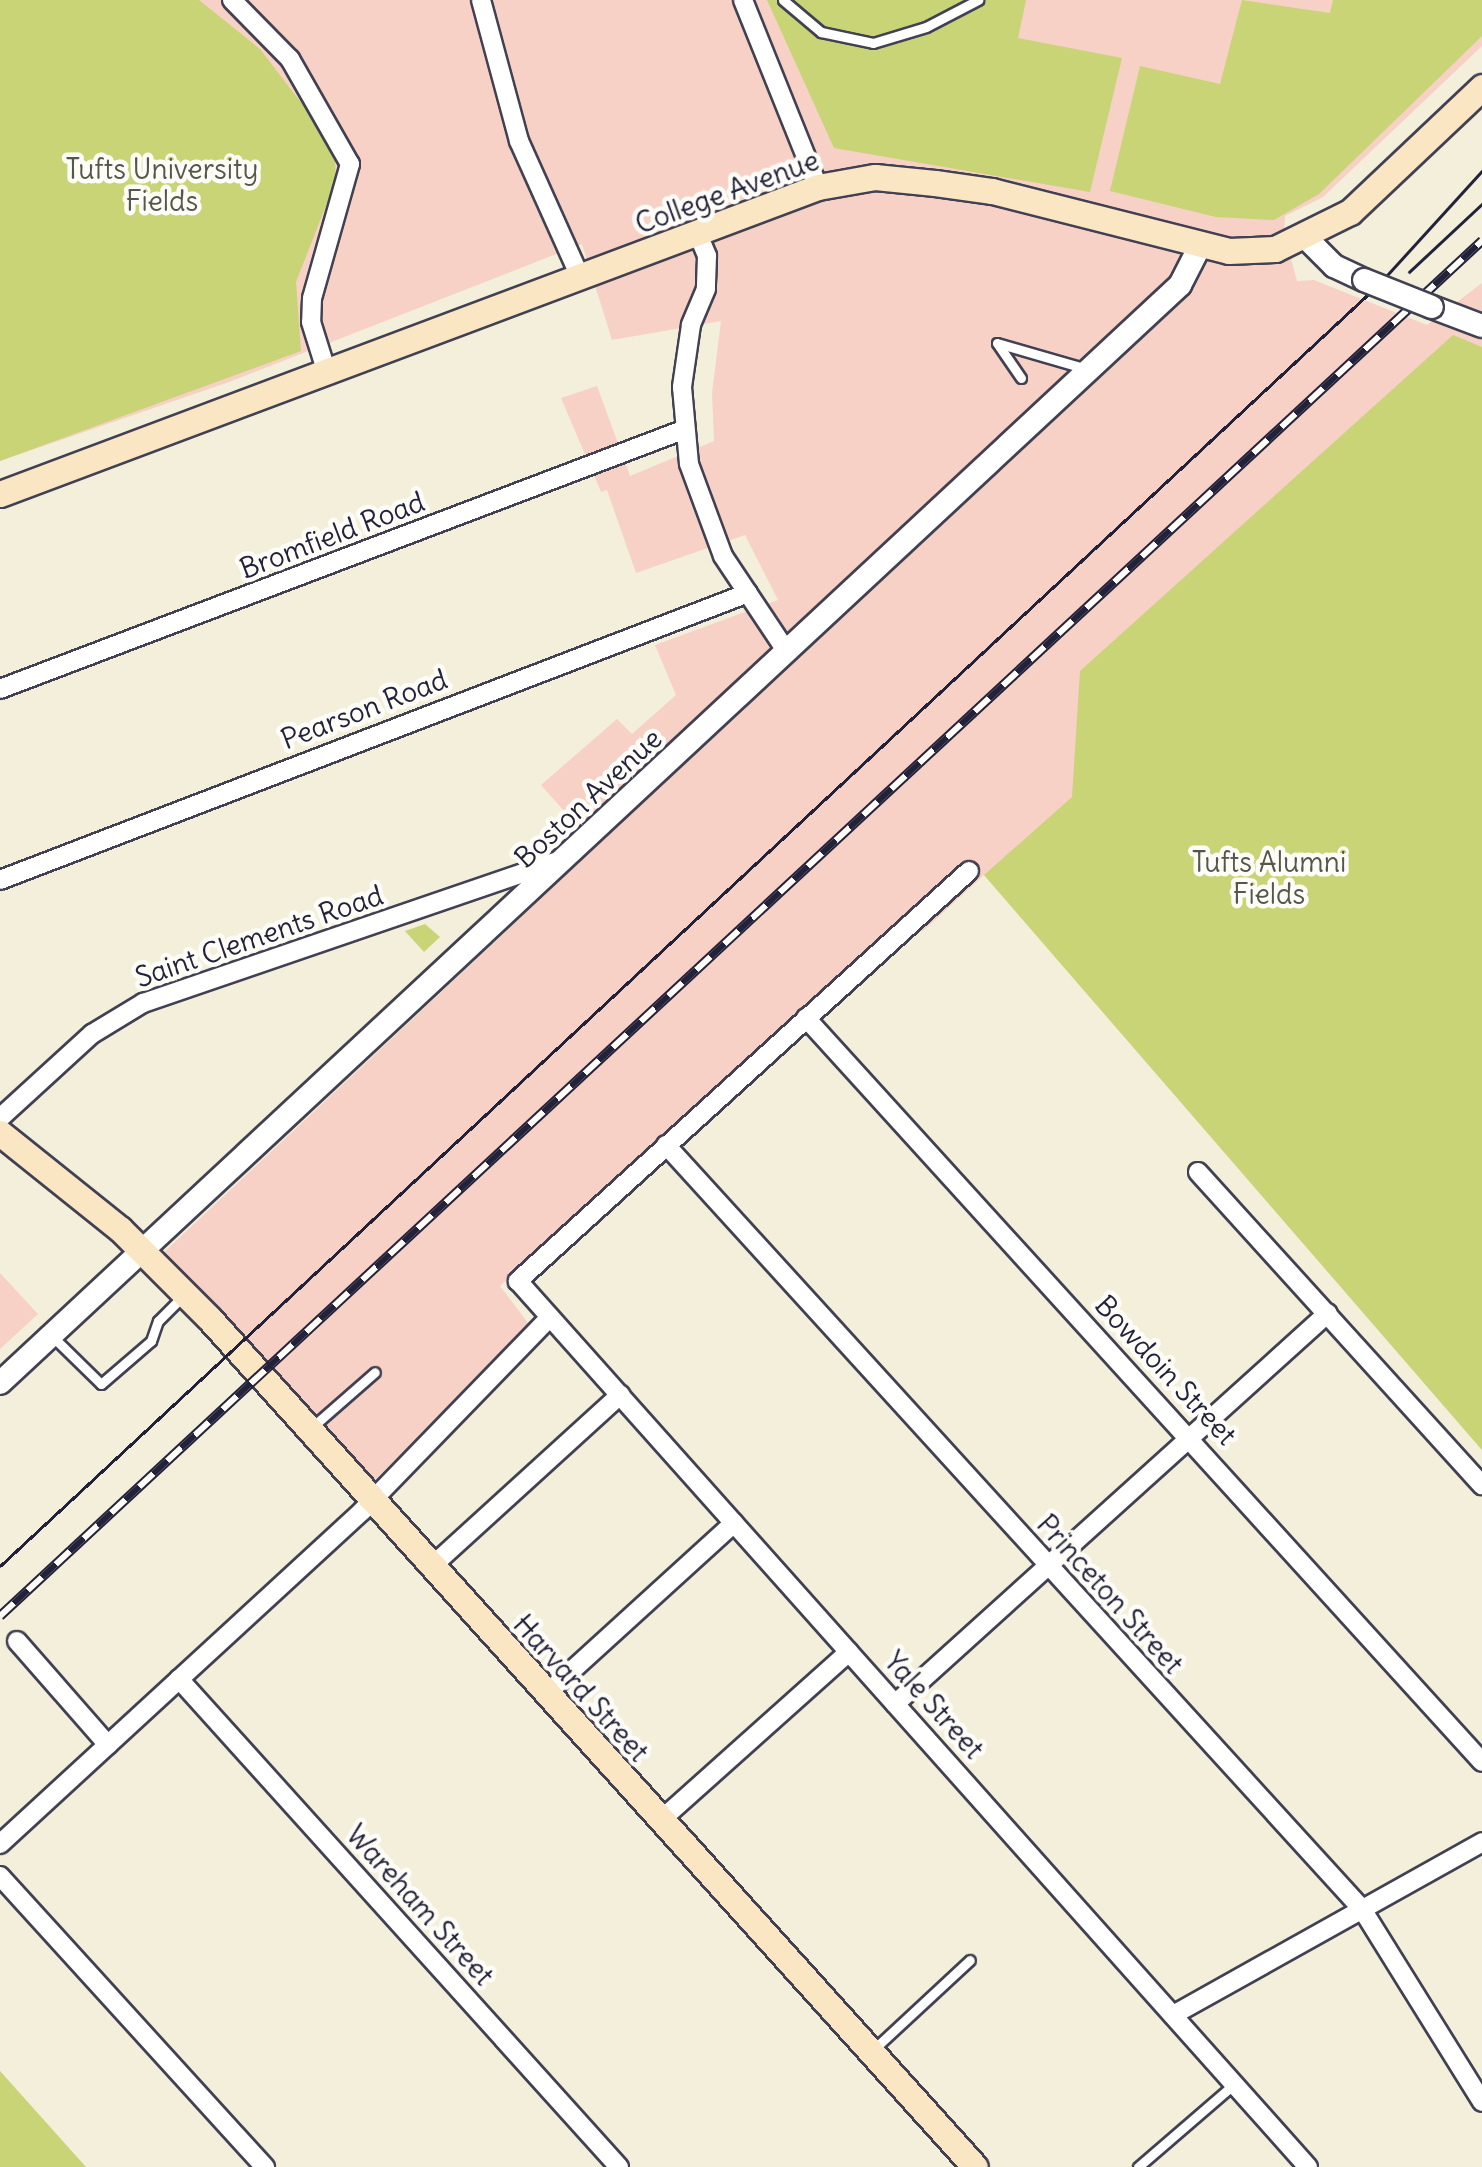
<!DOCTYPE html>
<html>
<head>
<meta charset="utf-8">
<style>
	body { margin:0 }
	#map { position:relative; width:1482px; height:2167px; overflow:hidden; background:#f3efdb; font-family:Delius,sans-serif }
	div>[style] { position:absolute }
	.built>* { inset:0; background:#f7d1c6 }
	.green>* { inset:0; background:#c8d475 }
	.roads { filter:drop-shadow(2px 0 #414153) drop-shadow(-2px 0 #414153) drop-shadow(0 2px #414153) drop-shadow(0 -2px #414153) }
	.service>* { height:9px; margin:-4.5px; padding:0 4.5px; transform-origin:4.5px; border-radius:4.5px; background:#fff }
	.minor>* { height:18px; margin:-9px; padding:0 9px; transform-origin:9px; border-radius:9px; background:#fff }
	.tertiary>* { height:22px; margin:-11px; padding:0 11px; transform-origin:11px; border-radius:11px; background:#fff }
	.secondary>* { height:25px; margin:-12.5px; padding:0 12.5px; transform-origin:12.5px; border-radius:12.5px; background:#fbe6c4 }
	.tram>* { height:2.5px; margin:-1.25px; padding:0 1.25px; transform-origin:1.25px; border-radius:1.25px; background:#22223b }
	.rail>* { height:10px; margin-top:-5px; transform-origin:0; background:repeating-linear-gradient(90deg,#fdfcf7 0 19px,#22223b 0 38px); box-sizing:border-box; border-block:2px solid #22223b }
	.bridges { filter:drop-shadow(2px 0 #414153) drop-shadow(-2px 0 #414153) drop-shadow(0 2px #414153) drop-shadow(0 -2px #414153) }
	.tertiary-bridge>* { height:22px; margin:-11px; padding:0 11px; transform-origin:11px; border-radius:11px; background:#fff }
	span { translate:-50% -50%; white-space:nowrap; text-align:center; line-height:1.15; -webkit-text-stroke:9px #fdfcf7; paint-order:stroke }
	.park-label { font-size:28px; color:#54574c }
	.street-label { font-size:28px; color:#22223b }
</style>
</head>
<body>
<div id="map">
	<div class="built">
		<i style="clip-path:polygon(0 0,1482px 0,1482px 46px,1323px 197px,1285px 216px,1284px 233px,1297px 281px,1314px 280px,1427px 325px,1482px 283px,1482px 1450px,984px 875px,923px 931px,905px 919px,500px 1286px,528px 1323px,369px 1486px,163px 1253px,596px 847px,541px 785px,617px 719px,632px 734px,676px 695px,655px 645px,778px 600px,745px 535px,636px 573px,607px 490px,601px 492px,561px 398px,597px 386px,630px 476px,714px 441px,712px 393px,721px 321px,612px 340px,582px 244px,229px 382px,0 461px)"></i>
		<i style="clip-path:polygon(0 1273px,38px 1314px,0 1349px)"></i>
	</div>
	<div class="green">
		<i style="clip-path:polygon(0 0,199px 0,260px 49px,329px 139px,335px 158px,336px 180px,296px 282px,301px 351px,0 461px)"></i>
		<i style="clip-path:polygon(767px 0,1026px 0,1018px 38px,1122px 58px,1090px 192px,834px 148px)"></i>
		<i style="clip-path:polygon(1242px 0,1330px 13px,1333px 0,1482px 0,1482px 36px,1319px 194px,1274px 220px,1216px 217px,1110px 191px,1140px 66px,1220px 84px)"></i>
		<i style="clip-path:polygon(1453px 335px,1482px 347px,1482px 1450px,984px 875px,1072px 797px,1080px 671px)"></i>
		<i style="clip-path:polygon(425px 924px,440px 937px,424px 952px,405px 931px)"></i>
		<i style="clip-path:polygon(0 2071px,86px 2167px,0 2167px)"></i>
	</div>
	<div class="roads">
		<div class="service">
			<i style="left:783px;top:0;width:50px;rotate:40.1deg"></i>
			<i style="left:821px;top:32px;width:53px;rotate:11.9deg"></i>
			<i style="left:873px;top:43px;width:55px;rotate:-16.8deg"></i>
			<i style="left:926px;top:27px;width:59px;rotate:-27.4deg"></i>
			<i style="left:1021px;top:378px;width:42px;rotate:-124.4deg"></i>
			<i style="left:997px;top:343px;width:94px;rotate:16.1deg"></i>
			<i style="left:53px;top:1337px;width:67px;rotate:44.4deg"></i>
			<i style="left:101px;top:1384px;width:66px;rotate:-40.7deg"></i>
			<i style="left:151px;top:1341px;width:21px;rotate:-71deg"></i>
			<i style="left:158px;top:1321px;width:35px;rotate:-45deg"></i>
			<i style="left:310px;top:1429px;width:86px;rotate:-41.2deg"></i>
			<i style="left:873px;top:2050px;width:132px;rotate:-42.9deg"></i>
			<i style="left:1138px;top:2167px;width:127px;rotate:-40.8deg"></i>
		</div>
		<div class="minor">
			<i style="left:232px;top:0;width:83px;rotate:45.5deg"></i>
			<i style="left:290px;top:59px;width:121px;rotate:60.3deg"></i>
			<i style="left:350px;top:164px;width:139px;rotate:105.8deg"></i>
			<i style="left:312px;top:298px;width:24px;rotate:92deg"></i>
			<i style="left:311px;top:322px;width:50px;rotate:72.6deg"></i>
			<i style="left:481px;top:0;width:146px;rotate:74.9deg"></i>
			<i style="left:519px;top:141px;width:149px;rotate:65.8deg"></i>
			<i style="left:743px;top:0;width:201px;rotate:68.1deg"></i>
			<i style="left:697px;top:232px;width:26px;rotate:67deg"></i>
			<i style="left:707px;top:256px;width:33px;rotate:92deg"></i>
			<i style="left:706px;top:289px;width:39px;rotate:113deg"></i>
			<i style="left:691px;top:325px;width:63px;rotate:98.3deg"></i>
			<i style="left:682px;top:387px;width:77px;rotate:84.8deg"></i>
			<i style="left:689px;top:464px;width:98px;rotate:69.7deg"></i>
			<i style="left:723px;top:556px;width:115px;rotate:56.3deg"></i>
			<i style="left:0;top:689px;width:730px;rotate:-20.77deg"></i>
			<i style="left:969px;top:871px;width:610px;rotate:137.73deg"></i>
			<i style="left:518px;top:1281px;width:1187px;rotate:48.28deg"></i>
			<i style="left:0;top:880px;width:801px;rotate:-20.99deg"></i>
			<i style="left:806px;top:1018px;width:1005px;rotate:47.74deg"></i>
			<i style="left:0;top:1118px;width:125px;rotate:-42.4deg"></i>
			<i style="left:92px;top:1034px;width:60px;rotate:-31.3deg"></i>
			<i style="left:143px;top:1003px;width:435px;rotate:-18.9deg"></i>
			<i style="left:666px;top:1145px;width:1033px;rotate:47.67deg"></i>
			<i style="left:1362px;top:1909px;width:227px;rotate:58.1deg"></i>
			<i style="left:1198px;top:1172px;width:423px;rotate:47.8deg"></i>
			<i style="left:431px;top:1567px;width:256px;rotate:-42.3deg"></i>
			<i style="left:17px;top:1641px;width:138px;rotate:48.8deg"></i>
			<i style="left:179px;top:1679px;width:657px;rotate:47.96deg"></i>
			<i style="left:546px;top:1694px;width:254px;rotate:-42.3deg"></i>
			<i style="left:895px;top:1704px;width:583px;rotate:-42.08deg"></i>
			<i style="left:661px;top:1820px;width:252px;rotate:-41.8deg"></i>
			<i style="left:0;top:1844px;width:492px;rotate:-42.6deg"></i>
			<i style="left:362px;top:1511px;width:270px;rotate:-45.9deg"></i>
			<i style="left:0;top:1876px;width:394px;rotate:47.7deg"></i>
			<i style="left:1173px;top:2015px;width:354px;rotate:-29.2deg"></i>
		</div>
		<div class="tertiary">
			<i style="left:1306px;top:238px;width:40px;rotate:45deg"></i>
			<i style="left:1334px;top:266px;width:33px;rotate:25deg"></i>
			<i style="left:1432px;top:307px;width:53px;rotate:20.8deg"></i>
			<i style="left:0;top:1383px;width:1612px;rotate:-42.94deg"></i>
			<i style="left:1180px;top:285px;width:46px;rotate:-62.9deg"></i>
		</div>
		<div class="secondary">
			<i style="left:0;top:494px;width:874px;rotate:-20.57deg"></i>
			<i style="left:818px;top:187px;width:58px;rotate:-10deg"></i>
			<i style="left:875px;top:177px;width:60px;rotate:5.7deg"></i>
			<i style="left:935px;top:183px;width:58px;rotate:8deg"></i>
			<i style="left:992px;top:191px;width:244px;rotate:14.2deg"></i>
			<i style="left:1229px;top:251px;width:46px;rotate:-2.5deg"></i>
			<i style="left:1275px;top:249px;width:84px;rotate:-26.3deg"></i>
			<i style="left:1350px;top:212px;width:182px;rotate:-43.4deg"></i>
			<i style="left:0;top:1133px;width:154px;rotate:38.7deg"></i>
			<i style="left:120px;top:1229px;width:126px;rotate:45deg"></i>
			<i style="left:209px;top:1318px;width:1143px;rotate:47.94deg"></i>
		</div>
	</div>
	<div class="tram">
		<i style="left:1409px;top:272px;width:100px;rotate:-43deg"></i>
		<i style="left:0;top:1566px;width:1884px;rotate:-42.91deg"></i>
		<i style="left:1380px;top:283px;width:151px;rotate:-47.7deg"></i>
	</div>
	<div class="rail">
		<i style="left:0;top:1616px;width:2022px;rotate:-42.86deg"></i>
	</div>
	<div class="bridges">
		<div class="tertiary-bridge">
			<i style="left:1364px;top:280px;width:73px;rotate:21.7deg"></i>
		</div>
	</div>
	<div class="park-label">
		<span style="left:162px;top:185px">Tufts University<br>Fields</span>
		<span style="left:1269px;top:878px">Tufts Alumni<br>Fields</span>
	</div>
	<div class="street-label">
		<span style="left:727px;top:192px;rotate:-20deg">College Avenue</span>
		<span style="left:332px;top:535px;rotate:-21deg">Bromfield Road</span>
		<span style="left:364px;top:709px;rotate:-21deg">Pearson Road</span>
		<span style="left:588px;top:798px;rotate:-43deg">Boston Avenue</span>
		<span style="left:259px;top:936px;rotate:-19deg">Saint Clements Road</span>
		<span style="left:1166px;top:1370px;rotate:47deg">Bowdoin Street</span>
		<span style="left:1110px;top:1594px;rotate:48deg">Princeton Street</span>
		<span style="left:581px;top:1688px;rotate:48deg">Harvard Street</span>
		<span style="left:934px;top:1705px;rotate:48deg">Yale Street</span>
		<span style="left:420px;top:1905px;rotate:48deg">Wareham Street</span>
	</div>
</div>
</body>
</html>
